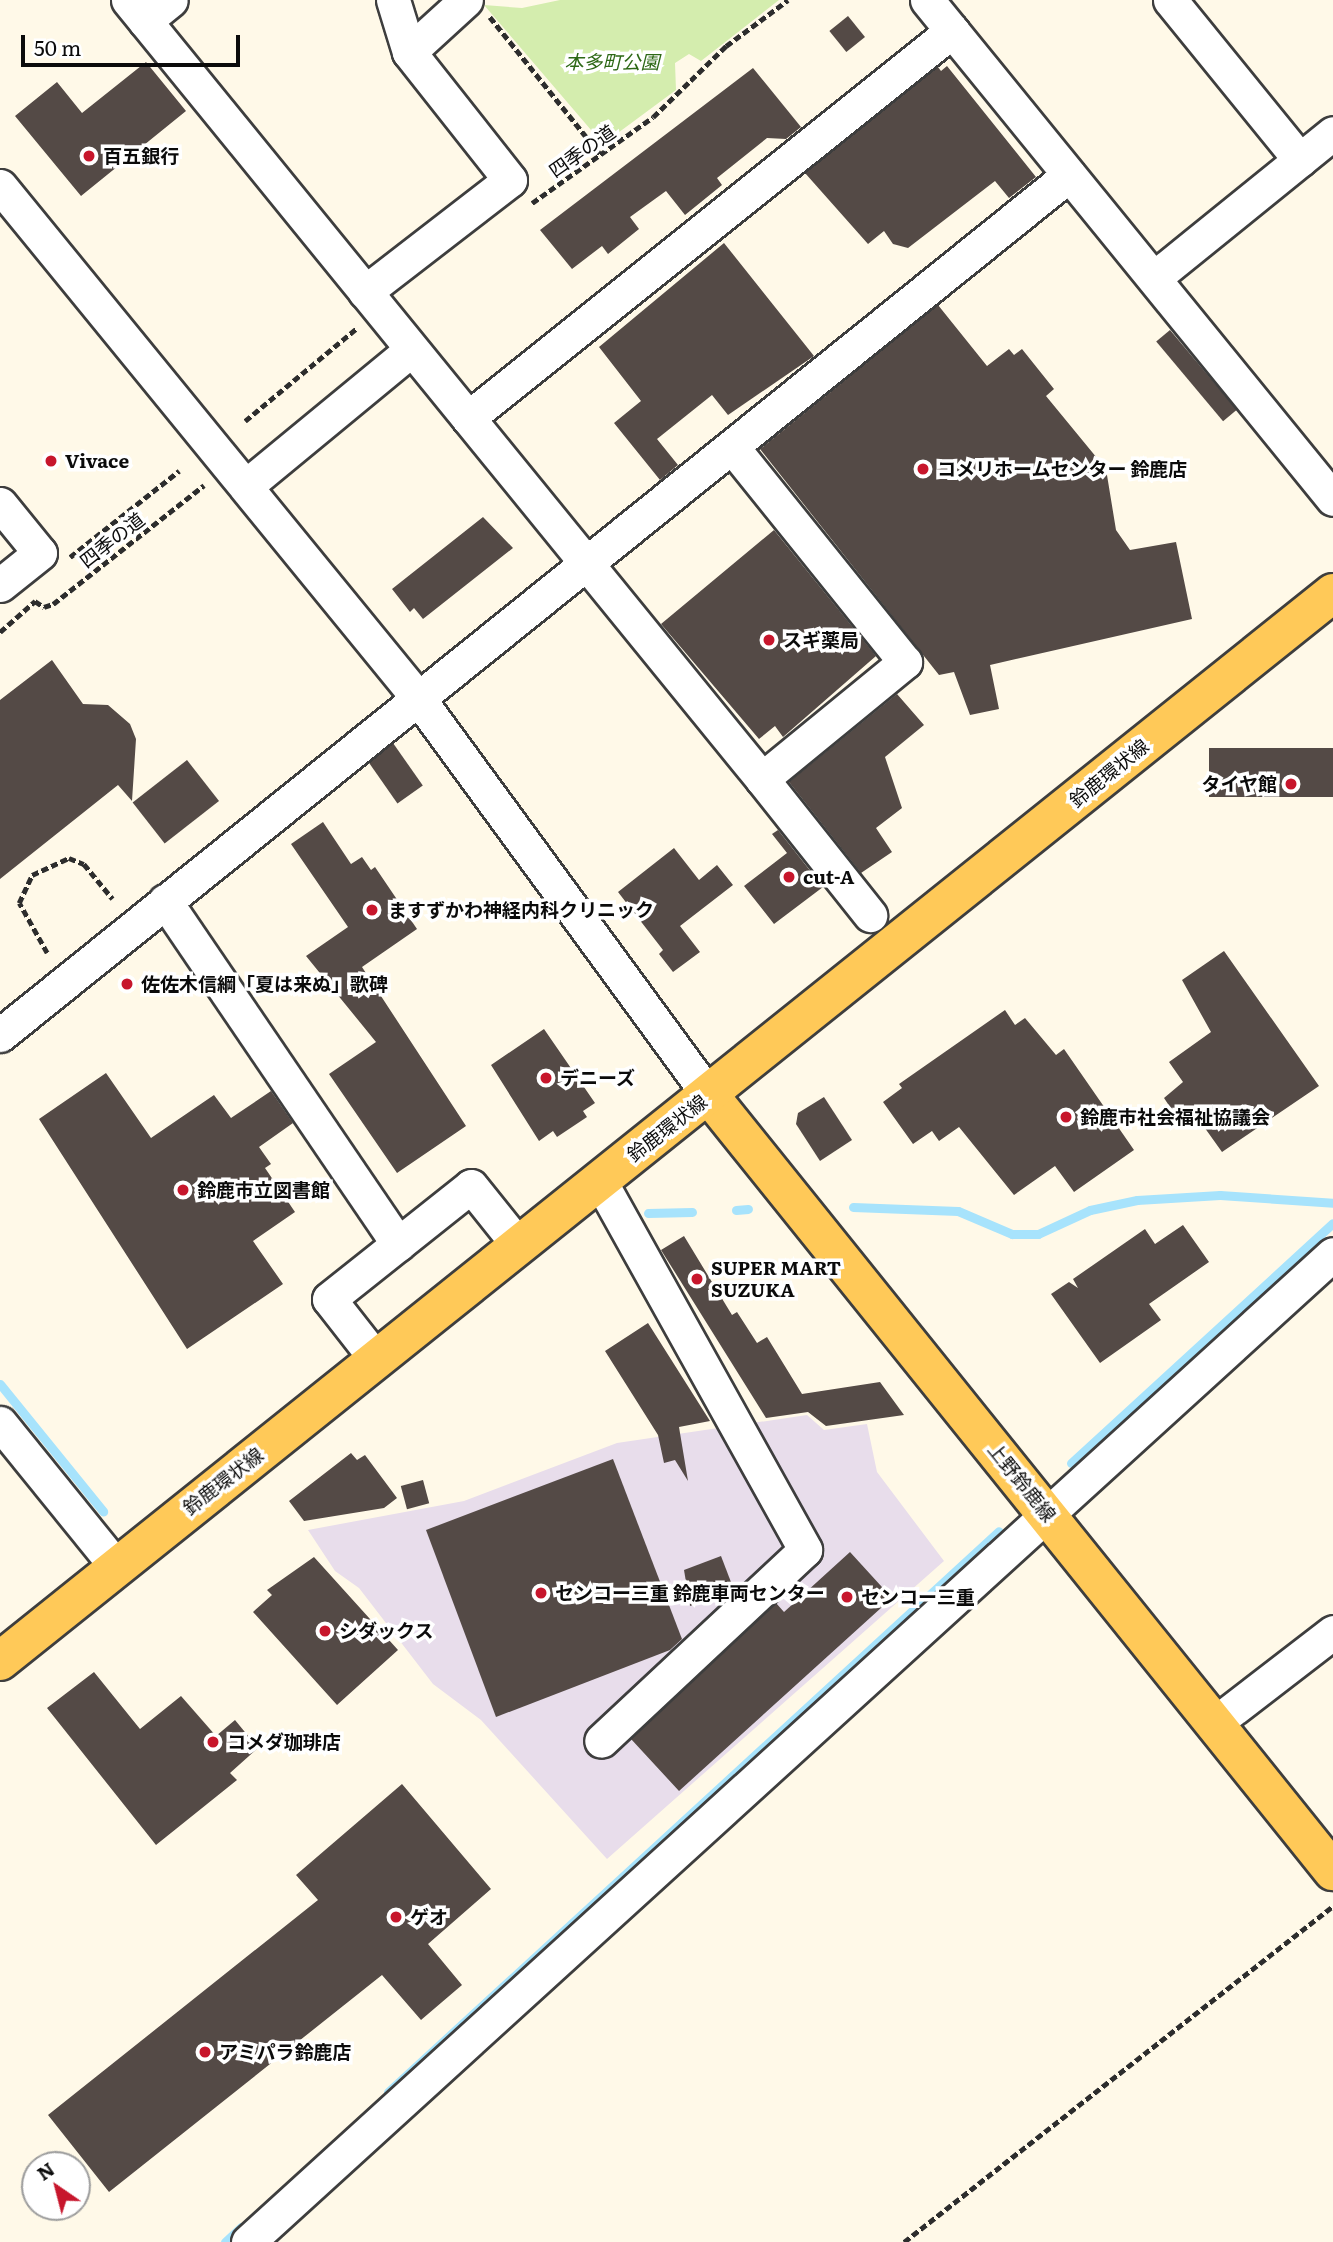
<!DOCTYPE html>
<html>
<head>
<meta charset="utf-8">
<style>
	body { margin:0 }
	#map { position:relative; width:1333px; height:2242px; overflow:hidden; background:#fff9e8; font-family:Literata,"Noto Sans JP",serif }
	div>[style] { position:absolute }
	.industrial>* { inset:0; background:#e8ddeb }
	.green>* { inset:0; background:#d4edae }
	.stream>* { height:9px; margin:-4.5px; padding:0 4.5px; transform-origin:4.5px; border-radius:4.5px; background:#a7e3fc }
	.building>* { inset:0; background:#544a46; transform-origin:0 0 }
	.path>* { height:4.5px; margin-top:-2.25px; transform-origin:0; background:repeating-linear-gradient(90deg,#2d2d2d 0 7px,transparent 0 10.5px) }
	.roads { filter:drop-shadow(2px 0 #3e3e3e) drop-shadow(-2px 0 #3e3e3e) drop-shadow(0 2px #3e3e3e) drop-shadow(0 -2px #3e3e3e) }
	.minor>* { height:33px; margin:-16.5px; padding:0 16.5px; transform-origin:16.5px; border-radius:16.5px; background:#fff }
	.major>* { height:38px; margin:-19px; padding:0 19px; transform-origin:19px; border-radius:19px; background:#ffc958 }
	.dots>* { width:19px; height:19px; translate:-50% -50%; box-sizing:border-box; border:4px solid #fff; border-radius:50% }
	span { translate:-50% -50%; white-space:nowrap; text-align:center; line-height:1.15; -webkit-text-stroke:7px #fff; paint-order:stroke }
	.park-label { font-size:19px; color:#2d6816; font-style:italic }
	.street-label { font-size:19px; color:#0b0b0b }
	.poi-label { font-size:19px; color:#0b0b0b; font-weight:700 }
	.left { translate:0 -50%; text-align:left }
	.right { translate:-100% -50%; text-align:right }
	.north { position:absolute; left:21px; top:2151px; width:70px; height:70px; box-sizing:border-box; background:#fff; border:2px solid #9d9d9d; border-radius:50%; rotate:325deg; font-size:19px; font-weight:700; line-height:28px; text-align:center; color:#0b0b0b }
	.north::after { content:''; display:block; margin:auto; width:24px; height:32px; background:#c7162c; clip-path:polygon(50% 0,100% 100%,50% 72%,0 100%) }
	.scale { position:absolute; left:21px; top:35px; width:219px; height:32px; box-sizing:border-box; border:4px solid #0b0b0b; border-top:0; padding-left:9px; font-size:21px; line-height:24px; white-space:nowrap; color:#0b0b0b; -webkit-text-stroke:5px #fff; paint-order:stroke }
</style>
</head>
<body>
<div id="map">
	<div class="industrial">
		<i style="clip-path:polygon(807px 1415px,824px 1430px,867px 1424px,877px 1472px,944px 1561px,607px 1859px,481px 1720px,433px 1684px,359px 1588px,335px 1571px,308px 1530px,464px 1501px,617px 1443px)"></i>
	</div>
	<div class="green">
		<i style="clip-path:polygon(560px 0,779px 0,701px 61px,689px 54px,675px 63px,676px 90px,603px 144px,484px 5px,522px 8px)"></i>
	</div>
	<div class="stream">
		<i style="left:853px;top:1207px;width:105px;rotate:2.2deg"></i>
		<i style="left:958px;top:1211px;width:59px;rotate:23.1deg"></i>
		<i style="left:1012px;top:1234px;width:26px"></i>
		<i style="left:1038px;top:1234px;width:57px;rotate:-24.8deg"></i>
		<i style="left:1090px;top:1210px;width:48px;rotate:-12deg"></i>
		<i style="left:1137px;top:1200px;width:83px;rotate:-3.4deg"></i>
		<i style="left:1220px;top:1195px;width:113px;rotate:4deg"></i>
		<i style="left:736px;top:1210px;width:12px;rotate:-5deg"></i>
		<i style="left:648px;top:1213px;width:44px;rotate:-1.3deg"></i>
		<i style="left:0;top:1384px;width:164px;rotate:51deg"></i>
		<i style="left:1071px;top:1463px;width:355px;rotate:-42.5deg"></i>
		<i style="left:388px;top:2092px;width:829px;rotate:-42.56deg"></i>
		<i style="left:225px;top:2242px;width:22px;rotate:-43deg"></i>
	</div>
	<div class="building">
		<i style="left:848px;top:16px;width:27px;height:24px;rotate:51deg"></i>
		<i style="clip-path:polygon(146px 62px,186px 111px,81px 196px,15px 116px,57px 82px,82px 113px)"></i>
		<i style="clip-path:polygon(947px 66px,1036px 177px,1009px 198px,995px 181px,908px 248px,893px 244px,884px 231px,868px 244px,805px 173px,938px 67px,941px 71px)"></i>
		<i style="clip-path:polygon(753px 68px,801px 127px,786px 139px,767px 138px,717px 178px,722px 185px,685px 215px,666px 191px,630px 217px,639px 229px,608px 254px,602px 246px,572px 269px,540px 230px)"></i>
		<i style="clip-path:polygon(724px 243px,814px 356px,728px 415px,712px 395px,657px 439px,678px 465px,660px 480px,614px 423px,641px 401px,599px 347px)"></i>
		<i style="clip-path:polygon(938px 305px,987px 366px,1009px 349px,1014px 355px,1022px 349px,1054px 389px,1046px 396px,1106px 469px,1116px 530px,1130px 550px,1176px 542px,1192px 619px,990px 665px,999px 709px,970px 715px,954px 672px,939px 675px,760px 449px)"></i>
		<i style="left:1170px;top:330px;width:104px;height:18px;rotate:50deg"></i>
		<i style="clip-path:polygon(483px 517px,513px 548px,423px 619px,414px 608px,410px 612px,392px 589px)"></i>
		<i style="clip-path:polygon(774px 530px,876px 656px,783px 737px,775px 726px,759px 739px,661px 624px)"></i>
		<i style="clip-path:polygon(52px 660px,83px 704px,108px 705px,130px 724px,136px 739px,132px 801px,118px 785px,0 879px,0 700px)"></i>
		<i style="clip-path:polygon(897px 694px,924px 725px,885px 757px,902px 808px,876px 828px,892px 852px,861px 873px,789px 782px)"></i>
		<i style="left:393px;top:743px;width:52px;height:31px;rotate:55deg"></i>
		<i style="left:1333px;top:748px;width:49px;height:124px;rotate:90deg"></i>
		<i style="left:187px;top:760px;width:52px;height:69px;rotate:52deg"></i>
		<i style="clip-path:polygon(323px 822px,351px 864px,362px 857px,371px 870px,375px 867px,417px 929px,362px 967px,466px 1126px,397px 1173px,329px 1074px,376px 1042px,306px 956px,348px 927px,291px 844px)"></i>
		<i style="clip-path:polygon(778px 830px,823px 887px,774px 924px,744px 886px,787px 853px,772px 834px)"></i>
		<i style="clip-path:polygon(674px 848px,699px 880px,717px 865px,733px 885px,680px 926px,700px 952px,673px 972px,659px 954px,663px 950px,618px 892px)"></i>
		<i style="clip-path:polygon(1224px 951px,1319px 1086px,1222px 1152px,1192px 1110px,1178px 1119px,1164px 1098px,1183px 1082px,1169px 1062px,1211px 1032px,1182px 980px)"></i>
		<i style="clip-path:polygon(1005px 1010px,1015px 1025px,1025px 1018px,1056px 1055px,1064px 1049px,1134px 1150px,1074px 1192px,1055px 1166px,1014px 1195px,959px 1127px,939px 1141px,932px 1131px,913px 1144px,883px 1102px,902px 1088px,899px 1084px)"></i>
		<i style="clip-path:polygon(544px 1029px,595px 1103px,583px 1111px,587px 1117px,557px 1137px,553px 1131px,539px 1141px,491px 1065px)"></i>
		<i style="clip-path:polygon(106px 1073px,151px 1138px,214px 1095px,231px 1118px,271px 1091px,293px 1123px,259px 1147px,271px 1164px,265px 1168px,295px 1212px,253px 1241px,283px 1284px,187px 1349px,39px 1119px)"></i>
		<i style="clip-path:polygon(824px 1097px,852px 1140px,820px 1161px,796px 1124px,798px 1113px)"></i>
		<i style="clip-path:polygon(1183px 1225px,1209px 1262px,1149px 1304px,1161px 1320px,1100px 1363px,1051px 1294px,1069px 1282px,1078px 1288px,1073px 1279px,1145px 1229px,1155px 1244px)"></i>
		<i style="clip-path:polygon(684px 1236px,732px 1315px,737px 1312px,757px 1343px,767px 1337px,802px 1394px,880px 1382px,904px 1415px,826px 1426px,808px 1412px,766px 1418px,661px 1250px)"></i>
		<i style="clip-path:polygon(648px 1323px,710px 1421px,679px 1427px,688px 1481px,675px 1460px,664px 1463px,658px 1435px,605px 1351px)"></i>
		<i style="clip-path:polygon(351px 1453px,357px 1460px,365px 1455px,397px 1498px,384px 1508px,304px 1521px,289px 1501px)"></i>
		<i style="clip-path:polygon(613px 1459px,682px 1639px,670px 1650px,496px 1717px,426px 1530px)"></i>
		<i style="left:423px;top:1480px;width:24px;height:23px;rotate:75deg"></i>
		<i style="clip-path:polygon(850px 1552px,892px 1598px,679px 1791px,631px 1739px,776px 1603px,784px 1612px)"></i>
		<i style="clip-path:polygon(721px 1556px,734px 1590px,690px 1606px,684px 1570px)"></i>
		<i style="clip-path:polygon(314px 1557px,398px 1650px,337px 1705px,253px 1612px,272px 1595px,267px 1590px)"></i>
		<i style="clip-path:polygon(94px 1672px,140px 1729px,181px 1696px,216px 1736px,235px 1720px,258px 1748px,230px 1773px,237px 1780px,156px 1845px,47px 1708px)"></i>
		<i style="clip-path:polygon(402px 1784px,491px 1889px,428px 1944px,462px 1985px,421px 2020px,382px 1975px,109px 2192px,48px 2115px,318px 1900px,296px 1875px)"></i>
	</div>
	<div class="path">
		<i style="left:490px;top:17px;width:177px;rotate:51.2deg"></i>
		<i style="left:532px;top:203px;width:148px;rotate:-35.4deg"></i>
		<i style="left:653px;top:117px;width:102px;rotate:-44.2deg"></i>
		<i style="left:726px;top:46px;width:77px;rotate:-36.6deg"></i>
		<i style="left:245px;top:421px;width:146px;rotate:-39.7deg"></i>
		<i style="left:70px;top:557px;width:139px;rotate:-38.3deg"></i>
		<i style="left:0;top:632px;width:47px;rotate:-41.5deg"></i>
		<i style="left:35px;top:601px;width:11px;rotate:34deg"></i>
		<i style="left:44px;top:607px;width:9px;rotate:-18deg"></i>
		<i style="left:53px;top:604px;width:192px;rotate:-38.2deg"></i>
		<i style="left:47px;top:953px;width:57px;rotate:-119.2deg"></i>
		<i style="left:19px;top:903px;width:31px;rotate:-65deg"></i>
		<i style="left:32px;top:875px;width:41px;rotate:-24.7deg"></i>
		<i style="left:69px;top:858px;width:16px;rotate:22deg"></i>
		<i style="left:84px;top:864px;width:45px;rotate:50.4deg"></i>
		<i style="left:904px;top:2242px;width:545px;rotate:-38.07deg"></i>
	</div>
	<div class="roads">
		<div class="minor">
			<i style="left:128px;top:0;width:1004px;rotate:50.86deg"></i>
			<i style="left:762px;top:779px;width:185px;rotate:-39.3deg"></i>
			<i style="left:905px;top:662px;width:276px;rotate:-128.8deg"></i>
			<i style="left:393px;top:0;width:54px;rotate:72.9deg"></i>
			<i style="left:409px;top:52px;width:77px;rotate:-42.4deg"></i>
			<i style="left:927px;top:0;width:643px;rotate:50.87deg"></i>
			<i style="left:1170px;top:0;width:206px;rotate:50.9deg"></i>
			<i style="left:145px;top:21px;width:33px;rotate:-39deg"></i>
			<i style="left:0;top:186px;width:661px;rotate:50.77deg"></i>
			<i style="left:418px;top:698px;width:492px;rotate:53.8deg"></i>
			<i style="left:1154px;top:278px;width:230px;rotate:-39deg"></i>
			<i style="left:365px;top:292px;width:183px;rotate:-37.7deg"></i>
			<i style="left:510px;top:180px;width:163px;rotate:-128.3deg"></i>
			<i style="left:468px;top:418px;width:620px;rotate:-38.65deg"></i>
			<i style="left:246px;top:486px;width:214px;rotate:-39.5deg"></i>
			<i style="left:0;top:504px;width:63px;rotate:50.8deg"></i>
			<i style="left:40px;top:553px;width:51px;rotate:141.3deg"></i>
			<i style="left:762px;top:779px;width:174px;rotate:51.5deg"></i>
			<i style="left:165px;top:901px;width:415px;rotate:55.8deg"></i>
			<i style="left:0;top:1035px;width:1372px;rotate:-38.82deg"></i>
			<i style="left:600px;top:1181px;width:422px;rotate:60.9deg"></i>
			<i style="left:805px;top:1550px;width:279px;rotate:136.9deg"></i>
			<i style="left:376px;top:1359px;width:76px;rotate:-128.1deg"></i>
			<i style="left:329px;top:1299px;width:181px;rotate:-38.5deg"></i>
			<i style="left:471px;top:1186px;width:77px;rotate:51.3deg"></i>
			<i style="left:0;top:1423px;width:184px;rotate:51deg"></i>
			<i style="left:1215px;top:1723px;width:149px;rotate:-37.6deg"></i>
			<i style="left:248px;top:2242px;width:1467px;rotate:-42.32deg"></i>
		</div>
		<div class="major">
			<i style="left:709px;top:1095px;width:996px;rotate:51.2deg"></i>
			<i style="left:0;top:1661px;width:1708px;rotate:-38.7deg"></i>
		</div>
	</div>
	<div class="dots">
		<i style="left:89px;top:156px;background:#c7162c"></i>
		<i style="left:51px;top:461px;background:#c7162c"></i>
		<i style="left:923px;top:469px;background:#c7162c"></i>
		<i style="left:769px;top:640px;background:#c7162c"></i>
		<i style="left:1291px;top:784px;background:#c7162c"></i>
		<i style="left:789px;top:877px;background:#c7162c"></i>
		<i style="left:372px;top:910px;background:#c7162c"></i>
		<i style="left:127px;top:984px;background:#c7162c"></i>
		<i style="left:546px;top:1078px;background:#c7162c"></i>
		<i style="left:1066px;top:1117px;background:#c7162c"></i>
		<i style="left:183px;top:1190px;background:#c7162c"></i>
		<i style="left:697px;top:1279px;background:#c7162c"></i>
		<i style="left:541px;top:1593px;background:#c7162c"></i>
		<i style="left:847px;top:1597px;background:#c7162c"></i>
		<i style="left:325px;top:1631px;background:#c7162c"></i>
		<i style="left:213px;top:1742px;background:#c7162c"></i>
		<i style="left:396px;top:1917px;background:#c7162c"></i>
		<i style="left:205px;top:2052px;background:#c7162c"></i>
	</div>
	<div class="park-label">
		<span style="left:612px;top:62px">本多町公園</span>
	</div>
	<div class="street-label">
		<span style="left:582px;top:151px;rotate:-35deg">四季の道</span>
		<span style="left:112px;top:540px;rotate:-38deg">四季の道</span>
		<span style="left:1109px;top:773px;rotate:-39deg">鈴鹿環状線</span>
		<span style="left:667px;top:1128px;rotate:-38deg">鈴鹿環状線</span>
		<span style="left:223px;top:1481px;rotate:-38deg">鈴鹿環状線</span>
		<span style="left:1022px;top:1482px;rotate:51deg">上野鈴鹿線</span>
	</div>
	<div class="poi-label">
		<span class="left" style="left:103px;top:156px">百五銀行</span>
		<span class="left" style="left:65px;top:461px">Vivace</span>
		<span class="left" style="left:937px;top:469px">コメリホームセンター 鈴鹿店</span>
		<span class="left" style="left:783px;top:640px">スギ薬局</span>
		<span class="right" style="left:1277px;top:784px">タイヤ館</span>
		<span class="left" style="left:803px;top:877px">cut-A</span>
		<span class="left" style="left:388px;top:910px">ますずかわ神経内科クリニック</span>
		<span class="left" style="left:141px;top:984px">佐佐木信綱「夏は来ぬ」歌碑</span>
		<span class="left" style="left:560px;top:1078px">デニーズ</span>
		<span class="left" style="left:1080px;top:1117px">鈴鹿市社会福祉協議会</span>
		<span class="left" style="left:197px;top:1190px">鈴鹿市立図書館</span>
		<span class="left" style="left:711px;top:1279px">SUPER MART<br>SUZUKA</span>
		<span class="left" style="left:555px;top:1593px">センコー三重 鈴鹿車両センター</span>
		<span class="left" style="left:861px;top:1597px">センコー三重</span>
		<span class="left" style="left:339px;top:1631px">シダックス</span>
		<span class="left" style="left:227px;top:1742px">コメダ珈琲店</span>
		<span class="left" style="left:410px;top:1917px">ゲオ</span>
		<span class="left" style="left:219px;top:2052px">アミパラ鈴鹿店</span>
	</div>
	<div class="north">N</div>
	<div class="scale">50 m</div>
</div>
</body>
</html>
